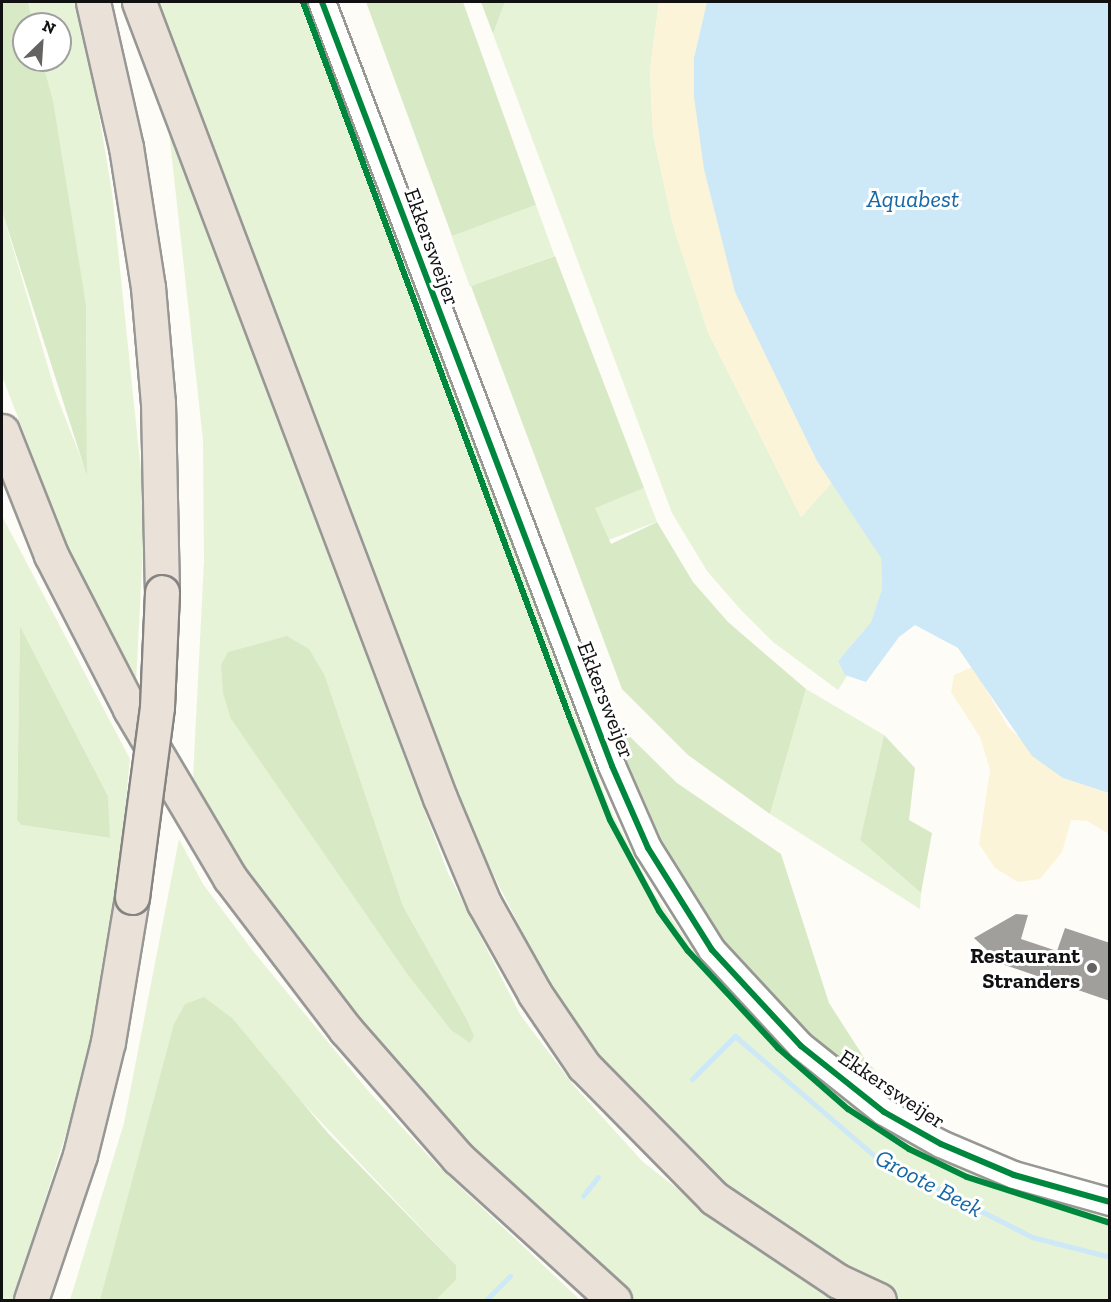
<!DOCTYPE html>
<html>
<head>
<meta charset="utf-8">
<style>
	body { margin:0 }
	#map { position:relative; width:1111px; height:1302px; overflow:hidden; background:#fdfcf7; font-family:"Zilla Slab",serif }
	div>[style] { position:absolute }
	.green>* { inset:0; background:#e7f3d7; transform-origin:0 0 }
	.forest>* { inset:0; background:#d8eac5 }
	.sand>* { inset:0; background:#fcf4d9 }
	.water>* { inset:0; background:#cde8f7 }
	.stream>* { height:5px; margin:-2.5px; padding:0 2.5px; transform-origin:2.5px; border-radius:2.5px; background:#cde8f7 }
	.building>* { inset:0; background:#a19f9c }
	.roads { filter:drop-shadow(2px 0 #979795) drop-shadow(-2px 0 #979795) drop-shadow(0 2px #979795) drop-shadow(0 -2px #979795) }
	.minor>* { height:26px; margin:-13px; padding:0 13px; transform-origin:13px; border-radius:13px; background:#fffffe }
	.highway>* { height:33px; margin:-16.5px; padding:0 16.5px; transform-origin:16.5px; border-radius:16.5px; background:#eae1d8 }
	.bridges { filter:drop-shadow(2px 0 #858482) drop-shadow(-2px 0 #858482) drop-shadow(0 2px #858482) drop-shadow(0 -2px #858482) }
	.highway-bridge>* { height:33px; margin:-16.5px; padding:0 16.5px; transform-origin:16.5px; border-radius:16.5px; background:#eae1d8 }
	.cycleway>* { height:6px; margin:-3px; padding:0 3px; transform-origin:3px; border-radius:3px; background:#00873e }
	.dots>* { width:16px; height:16px; translate:-50% -50%; box-sizing:border-box; border:3px solid #fff; border-radius:50% }
	span { translate:-50% -50%; white-space:nowrap; text-align:center; line-height:1.15; -webkit-text-stroke:6px #fff; paint-order:stroke }
	.street-label { font-size:22px; color:#111 }
	.poi-label { font-size:22px; color:#111; font-weight:700 }
	.right { translate:-100% -50%; text-align:right }
	.water-label { font-size:24px; color:#1768a6; font-style:italic }
	.frame { position:absolute; inset:0; border:3px solid #111; pointer-events:none }
	.north { position:absolute; left:12px; top:12px; width:60px; height:60px; box-sizing:border-box; background:#fff; border:2px solid #a0a0a0; border-radius:50%; rotate:25deg; font-size:16px; font-weight:700; line-height:24px; text-align:center; color:#111 }
	.north::after { content:''; display:block; margin:auto; width:21px; height:27px; background:#646362; clip-path:polygon(50% 0,100% 100%,50% 72%,0 100%) }
</style>
</head>
<body>
<div id="map">
	<div class="green">
		<i style="clip-path:polygon(28px 2px,80px 2px,112px 192px,145px 510px,136px 682px,69px 550px,2px 376px,2px 211px,56px 394px,87px 474px,86px 305px,42px 60px,60px 60px,60px 24px,33px 24px)"></i>
		<i style="clip-path:polygon(156px 2px,310px 2px,610px 809px,651px 889px,727px 999px,878px 1122px,1109px 1211px,1109px 1300px,900px 1300px,841px 1274px,718px 1190px,602px 1063px,552px 991px,452px 792px)"></i>
		<i style="clip-path:polygon(505px 2px,659px 2px,650px 70px,653px 134px,673px 225px,708px 332px,801px 517px,832px 482px,881px 558px,882px 589px,871px 622px,838px 661px,847px 676px,838px 690px,773px 642px,741px 610px,707px 571px,672px 513px,493px 34px)"></i>
		<i style="clip-path:polygon(evenodd,169px 132px,448px 873px,521px 1016px,575px 1087px,643px 1162px,754px 1248px,842px 1300px,634px 1300px,468px 1148px,304px 960px,192px 798px,204px 561px,203px 440px,169px 132px,325px 676px,403px 906px,466px 1018px,451px 1030px,231px 719px,325px 676px)"></i>
		<i style="left:536px;top:205px;width:54px;height:90px;rotate:70deg"></i>
		<i style="left:644px;top:488px;width:36px;height:53px;rotate:69deg"></i>
		<i style="clip-path:polygon(evenodd,2px 516px,130px 759px,113px 930px,84px 1077px,13px 1300px,2px 1300px,2px 516px,20px 626px,108px 796px,109px 838px,21px 825px,17px 820px,20px 626px)"></i>
		<i style="clip-path:polygon(806px 689px,884px 735px,860px 840px,921px 893px,920px 909px,770px 814px)"></i>
		<i style="clip-path:polygon(179px 839px,203px 884px,253px 951px,370px 1093px,439px 1167px,580px 1300px,436px 1300px,456px 1280px,456px 1265px,288px 1087px,111px 1268px,100px 1300px,70px 1300px,124px 1123px)"></i>
	</div>
	<div class="forest">
		<i style="clip-path:polygon(2px 2px,28px 2px,33px 24px,24px 24px,24px 60px,42px 60px,53px 101px,86px 305px,87px 476px,2px 211px)"></i>
		<i style="clip-path:polygon(366px 2px,463px 2px,536px 205px,452px 236px)"></i>
		<i style="clip-path:polygon(481px 2px,505px 2px,493px 34px)"></i>
		<i style="clip-path:polygon(555px 256px,644px 488px,595px 508px,611px 544px,657px 522px,693px 582px,728px 622px,806px 689px,770px 814px,688px 755px,622px 689px,471px 286px)"></i>
		<i style="clip-path:polygon(20px 626px,108px 796px,110px 838px,21px 825px,17px 820px)"></i>
		<i style="clip-path:polygon(287px 636px,309px 649px,325px 676px,403px 906px,466px 1018px,474px 1036px,470px 1043px,451px 1030px,408px 975px,231px 719px,223px 693px,221px 665px,228px 652px)"></i>
		<i style="clip-path:polygon(602px 709px,677px 783px,781px 854px,829px 1003px,865px 1059px,907px 1107px,822px 1047px,756px 984px,676px 878px)"></i>
		<i style="clip-path:polygon(884px 735px,915px 768px,909px 820px,932px 833px,921px 893px,860px 840px)"></i>
		<i style="clip-path:polygon(204px 997px,232px 1018px,327px 1132px,456px 1265px,456px 1280px,436px 1300px,100px 1300px,174px 1024px,185px 1004px)"></i>
	</div>
	<div class="sand">
		<i style="clip-path:polygon(659px 2px,707px 2px,694px 58px,817px 461px,832px 482px,801px 517px,708px 332px,673px 225px,653px 134px,650px 70px)"></i>
		<i style="clip-path:polygon(973px 667px,1008px 727px,1063px 778px,1109px 793px,1109px 834px,1087px 821px,1071px 820px,1062px 852px,1040px 879px,1018px 882px,995px 868px,979px 844px,990px 770px,980px 737px,951px 692px,954px 675px)"></i>
	</div>
	<div class="water">
		<i style="clip-path:polygon(707px 2px,1109px 2px,1109px 793px,1063px 778px,1032px 756px,958px 648px,915px 625px,899px 637px,866px 682px,845px 675px,838px 661px,871px 622px,882px 589px,881px 558px,817px 461px,735px 292px,704px 169px,694px 97px,694px 58px)"></i>
	</div>
	<div class="stream">
		<i style="left:692px;top:1079px;width:61px;rotate:-45deg"></i>
		<i style="left:735px;top:1036px;width:187px;rotate:40.7deg"></i>
		<i style="left:877px;top:1158px;width:174px;rotate:27deg"></i>
		<i style="left:1032px;top:1237px;width:81px;rotate:14.4deg"></i>
		<i style="left:583px;top:1196px;width:24px;rotate:-52deg"></i>
		<i style="left:486px;top:1300px;width:34px;rotate:-45deg"></i>
	</div>
	<div class="building">
		<i style="clip-path:polygon(1016px 914px,1028px 915px,1021px 939px,1057px 951px,1065px 928px,1110px 943px,1110px 1001px,1002px 964px,974px 938px)"></i>
	</div>
	<div class="roads">
		<div class="minor">
			<i style="left:322px;top:2px;width:817px;rotate:69.21deg"></i>
			<i style="left:612px;top:766px;width:90px;rotate:66.3deg"></i>
			<i style="left:648px;top:848px;width:120px;rotate:57.9deg"></i>
			<i style="left:712px;top:950px;width:131px;rotate:47.2deg"></i>
			<i style="left:801px;top:1046px;width:106px;rotate:38.5deg"></i>
			<i style="left:884px;top:1112px;width:65px;rotate:29.3deg"></i>
			<i style="left:941px;top:1144px;width:79px;rotate:23deg"></i>
			<i style="left:1014px;top:1175px;width:100px;rotate:15.7deg"></i>
		</div>
		<div class="highway">
			<i style="left:93px;top:2px;width:149px;rotate:77.2deg"></i>
			<i style="left:126px;top:147px;width:142px;rotate:81.1deg"></i>
			<i style="left:148px;top:287px;width:116px;rotate:85.1deg"></i>
			<i style="left:158px;top:403px;width:189px;rotate:88.8deg"></i>
			<i style="left:139px;top:2px;width:851px;rotate:69.29deg"></i>
			<i style="left:440px;top:798px;width:114px;rotate:67.3deg"></i>
			<i style="left:484px;top:903px;width:104px;rotate:60.7deg"></i>
			<i style="left:535px;top:994px;width:87px;rotate:55.8deg"></i>
			<i style="left:584px;top:1066px;width:185px;rotate:45.4deg"></i>
			<i style="left:714px;top:1198px;width:149px;rotate:33.8deg"></i>
			<i style="left:838px;top:1281px;width:45px;rotate:24.9deg"></i>
			<i style="left:2px;top:431px;width:133px;rotate:68.4deg"></i>
			<i style="left:51px;top:555px;width:173px;rotate:62.8deg"></i>
			<i style="left:130px;top:709px;width:196px;rotate:59.4deg"></i>
			<i style="left:230px;top:878px;width:191px;rotate:52.7deg"></i>
			<i style="left:346px;top:1030px;width:170px;rotate:48.8deg"></i>
			<i style="left:458px;top:1158px;width:211px;rotate:42.3deg"></i>
			<i style="left:31px;top:1300px;width:153px;rotate:-71.3deg"></i>
			<i style="left:80px;top:1155px;width:116px;rotate:-76.1deg"></i>
			<i style="left:108px;top:1042px;width:147px;rotate:-80.6deg"></i>
		</div>
	</div>
	<div class="bridges">
		<div class="highway-bridge">
			<i style="left:132px;top:897px;width:192px;rotate:-82.5deg"></i>
			<i style="left:157px;top:707px;width:115px;rotate:-87.5deg"></i>
		</div>
	</div>
	<div class="cycleway">
		<i style="left:303px;top:2px;width:767px;rotate:69.56deg"></i>
		<i style="left:571px;top:721px;width:106px;rotate:68.5deg"></i>
		<i style="left:610px;top:820px;width:103px;rotate:61.7deg"></i>
		<i style="left:659px;top:911px;width:49px;rotate:54.1deg"></i>
		<i style="left:688px;top:951px;width:132px;rotate:47.1deg"></i>
		<i style="left:778px;top:1048px;width:93px;rotate:41.1deg"></i>
		<i style="left:848px;top:1109px;width:73px;rotate:33.3deg"></i>
		<i style="left:909px;top:1149px;width:64px;rotate:25.8deg"></i>
		<i style="left:967px;top:1177px;width:150px;rotate:17.8deg"></i>
		<i style="left:322px;top:2px;width:817px;rotate:69.21deg"></i>
		<i style="left:612px;top:766px;width:90px;rotate:66.3deg"></i>
		<i style="left:648px;top:848px;width:120px;rotate:57.9deg"></i>
		<i style="left:712px;top:950px;width:131px;rotate:47.2deg"></i>
		<i style="left:801px;top:1046px;width:106px;rotate:38.5deg"></i>
		<i style="left:884px;top:1112px;width:65px;rotate:29.3deg"></i>
		<i style="left:941px;top:1144px;width:79px;rotate:23deg"></i>
		<i style="left:1014px;top:1175px;width:100px;rotate:15.7deg"></i>
	</div>
	<div class="dots">
		<i style="left:1092px;top:968px;background:#646362"></i>
	</div>
	<div class="street-label">
		<span style="left:432px;top:247px;rotate:70deg">Ekkersweijer</span>
		<span style="left:606px;top:700px;rotate:69deg">Ekkersweijer</span>
		<span style="left:892px;top:1089px;rotate:34deg">Ekkersweijer</span>
	</div>
	<div class="poi-label">
		<span class="right" style="left:1080px;top:968px">Restaurant<br>Stranders</span>
	</div>
	<div class="water-label">
		<span style="left:913px;top:199px">Aquabest</span>
		<span style="left:929px;top:1183px;rotate:28deg">Groote Beek</span>
	</div>
	<div class="frame"></div>
	<div class="north">N</div>
</div>
</body>
</html>
